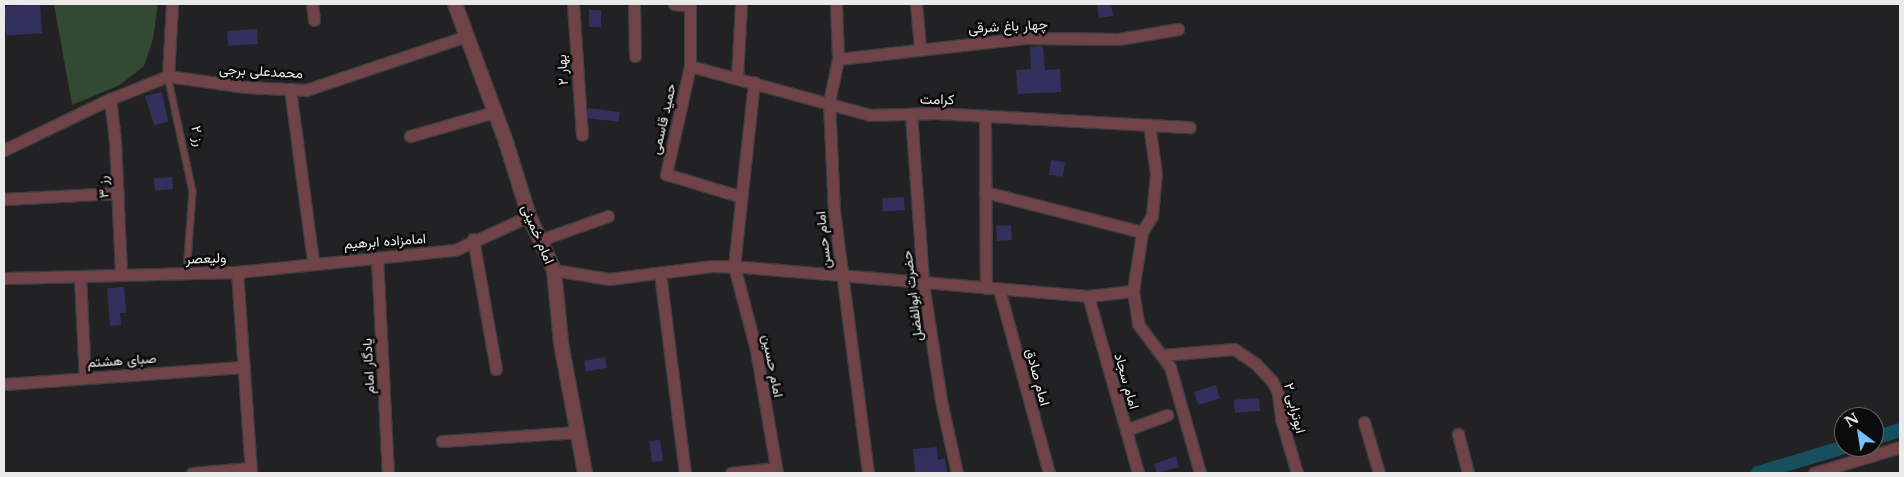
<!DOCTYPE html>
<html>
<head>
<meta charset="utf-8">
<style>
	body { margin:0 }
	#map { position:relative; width:1904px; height:477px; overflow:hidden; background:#222123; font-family:"Libre Baskerville",Vazirmatn,serif }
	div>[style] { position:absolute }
	.green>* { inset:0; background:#324a31 }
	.canal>* { height:14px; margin:-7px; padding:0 7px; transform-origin:7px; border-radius:7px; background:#184f5f }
	.building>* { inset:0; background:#34305d; transform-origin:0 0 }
	.roads { filter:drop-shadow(1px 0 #3e3d3f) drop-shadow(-1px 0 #3e3d3f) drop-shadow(0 1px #3e3d3f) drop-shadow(0 -1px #3e3d3f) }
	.service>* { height:5.5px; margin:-2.75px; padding:0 2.75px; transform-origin:2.75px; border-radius:2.75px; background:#6f4347 }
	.minor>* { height:11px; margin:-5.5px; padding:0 5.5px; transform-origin:5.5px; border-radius:5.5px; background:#6f4347 }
	.tertiary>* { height:14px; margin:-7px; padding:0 7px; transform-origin:7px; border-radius:7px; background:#6f4347 }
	span { translate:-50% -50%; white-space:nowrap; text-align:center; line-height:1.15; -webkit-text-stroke:5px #0b0b0b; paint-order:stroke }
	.street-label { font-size:14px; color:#ebeaeb }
	.frame { position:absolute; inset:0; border:5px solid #ebeaeb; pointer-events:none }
	.north { position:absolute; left:1834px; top:407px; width:50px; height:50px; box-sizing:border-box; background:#0b0b0b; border:1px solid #656465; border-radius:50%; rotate:329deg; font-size:14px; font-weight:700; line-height:20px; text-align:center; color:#ebeaeb }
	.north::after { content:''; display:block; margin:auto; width:18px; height:22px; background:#76c0f7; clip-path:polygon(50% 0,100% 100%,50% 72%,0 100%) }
</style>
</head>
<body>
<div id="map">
	<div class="green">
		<i style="clip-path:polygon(54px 4px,158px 4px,153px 39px,144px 66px,120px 85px,72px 105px)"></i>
	</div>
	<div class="canal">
		<i style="left:1874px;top:438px;width:27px;rotate:-17deg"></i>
		<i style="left:1758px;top:473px;width:90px;rotate:-16.8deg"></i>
	</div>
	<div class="building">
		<i style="left:40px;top:4px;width:29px;height:36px;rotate:86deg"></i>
		<i style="clip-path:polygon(1097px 4px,1111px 4px,1113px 16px,1099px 18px)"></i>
		<i style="left:589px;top:10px;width:12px;height:17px"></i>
		<i style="left:257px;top:29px;width:15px;height:30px;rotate:86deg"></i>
		<i style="clip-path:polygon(1043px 46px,1045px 70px,1060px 69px,1061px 92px,1018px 94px,1016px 70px,1031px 69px,1030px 47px)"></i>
		<i style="clip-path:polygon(162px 92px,168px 122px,154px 125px,145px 96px)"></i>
		<i style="left:588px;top:108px;width:32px;height:10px;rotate:7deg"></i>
		<i style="left:1051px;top:160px;width:14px;height:15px;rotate:8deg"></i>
		<i style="left:172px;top:177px;width:12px;height:18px;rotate:85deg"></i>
		<i style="left:904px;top:197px;width:13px;height:22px;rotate:86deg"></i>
		<i style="left:1011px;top:225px;width:15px;height:15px;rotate:86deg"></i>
		<i style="clip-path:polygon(124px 287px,126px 313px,120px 313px,121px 325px,110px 326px,107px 288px)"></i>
		<i style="left:605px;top:357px;width:11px;height:21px;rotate:80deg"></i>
		<i style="left:1216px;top:385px;width:14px;height:23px;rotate:73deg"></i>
		<i style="left:1259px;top:398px;width:13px;height:25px;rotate:86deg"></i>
		<i style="left:660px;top:440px;width:21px;height:11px;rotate:82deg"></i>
		<i style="clip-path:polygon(937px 447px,938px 460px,945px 458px,947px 472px,915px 473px,913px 449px)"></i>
		<i style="clip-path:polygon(1176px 456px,1179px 467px,1157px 473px,1154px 464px)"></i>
	</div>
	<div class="roads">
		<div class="service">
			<i style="left:168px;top:76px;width:119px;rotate:77.8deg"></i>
			<i style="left:193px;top:192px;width:81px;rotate:94.2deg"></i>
		</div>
		<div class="minor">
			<i style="left:312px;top:4px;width:16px;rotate:83deg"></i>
			<i style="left:573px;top:4px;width:131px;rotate:86.1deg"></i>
			<i style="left:634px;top:4px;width:52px;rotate:88.9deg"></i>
			<i style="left:674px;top:4px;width:16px;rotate:7deg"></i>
			<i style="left:690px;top:6px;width:60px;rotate:90deg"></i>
			<i style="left:690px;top:66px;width:111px;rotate:102.5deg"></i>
			<i style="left:666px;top:174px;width:79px;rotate:16.8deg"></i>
			<i style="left:836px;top:4px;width:55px;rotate:87.9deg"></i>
			<i style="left:838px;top:59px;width:44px;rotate:101.8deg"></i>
			<i style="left:829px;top:102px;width:109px;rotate:87.4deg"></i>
			<i style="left:834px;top:211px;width:264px;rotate:82.6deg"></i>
			<i style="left:916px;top:4px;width:44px;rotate:84.8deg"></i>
			<i style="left:838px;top:59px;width:188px;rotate:-6.4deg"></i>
			<i style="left:1025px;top:38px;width:94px;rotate:0.6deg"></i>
			<i style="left:1119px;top:39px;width:60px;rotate:-9.6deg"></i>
			<i style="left:690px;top:66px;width:187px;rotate:15.2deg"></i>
			<i style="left:870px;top:115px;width:66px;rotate:-1.7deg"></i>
			<i style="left:936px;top:113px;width:254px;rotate:3.2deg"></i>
			<i style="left:168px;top:76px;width:72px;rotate:-86.8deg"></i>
			<i style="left:737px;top:78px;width:74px;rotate:-86.9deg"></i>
			<i style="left:754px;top:82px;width:185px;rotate:96.2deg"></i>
			<i style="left:734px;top:266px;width:87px;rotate:75.3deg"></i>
			<i style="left:756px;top:350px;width:125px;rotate:80.3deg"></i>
			<i style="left:290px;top:89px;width:175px;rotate:82.4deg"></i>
			<i style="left:110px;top:99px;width:42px;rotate:83.2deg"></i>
			<i style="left:115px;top:141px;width:131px;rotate:87.4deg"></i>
			<i style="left:911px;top:114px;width:169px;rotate:85.9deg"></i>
			<i style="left:923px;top:283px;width:119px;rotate:81.3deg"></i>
			<i style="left:941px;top:401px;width:74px;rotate:77.5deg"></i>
			<i style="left:985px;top:116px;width:172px;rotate:89.7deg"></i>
			<i style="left:410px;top:136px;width:87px;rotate:-15.9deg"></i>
			<i style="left:4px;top:150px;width:118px;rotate:-25.7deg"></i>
			<i style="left:110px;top:99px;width:62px;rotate:-21.6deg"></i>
			<i style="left:168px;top:76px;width:78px;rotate:8.1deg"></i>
			<i style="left:245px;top:87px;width:61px;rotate:2.8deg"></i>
			<i style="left:306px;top:90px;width:169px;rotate:-18.6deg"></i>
			<i style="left:985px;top:192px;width:162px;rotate:14.3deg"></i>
			<i style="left:4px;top:199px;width:114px;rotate:-3deg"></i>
			<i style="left:473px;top:239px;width:132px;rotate:80deg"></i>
			<i style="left:540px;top:240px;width:72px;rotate:-19.4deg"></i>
			<i style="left:377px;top:258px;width:215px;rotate:87.1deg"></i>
			<i style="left:554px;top:270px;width:56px;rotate:9.3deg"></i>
			<i style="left:609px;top:279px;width:104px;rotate:-7.2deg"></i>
			<i style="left:712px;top:266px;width:32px;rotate:2deg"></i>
			<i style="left:744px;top:267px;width:345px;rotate:4.8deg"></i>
			<i style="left:1088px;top:296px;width:45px;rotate:-6.3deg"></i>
			<i style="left:1133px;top:291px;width:33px;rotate:81deg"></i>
			<i style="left:1138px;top:324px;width:54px;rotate:53.3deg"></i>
			<i style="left:1170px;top:367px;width:110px;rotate:74.2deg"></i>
			<i style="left:237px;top:272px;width:219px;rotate:-5.8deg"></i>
			<i style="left:455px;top:250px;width:81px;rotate:-24.7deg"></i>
			<i style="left:660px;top:273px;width:202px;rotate:82.9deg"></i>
			<i style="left:80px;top:277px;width:101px;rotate:87.2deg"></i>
			<i style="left:4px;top:278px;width:233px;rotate:-1.5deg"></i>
			<i style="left:237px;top:272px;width:201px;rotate:86deg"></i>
			<i style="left:999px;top:289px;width:191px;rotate:74.8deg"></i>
			<i style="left:1133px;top:291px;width:60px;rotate:-81.3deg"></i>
			<i style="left:1142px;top:232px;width:19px;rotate:-58deg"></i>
			<i style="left:1152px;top:216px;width:43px;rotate:-84.7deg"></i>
			<i style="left:1156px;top:173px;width:49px;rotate:-98.3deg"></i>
			<i style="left:1088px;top:296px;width:184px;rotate:74.2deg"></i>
			<i style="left:1163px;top:355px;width:71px;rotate:-4.8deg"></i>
			<i style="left:1234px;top:349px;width:27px;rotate:34deg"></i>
			<i style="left:1256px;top:364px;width:23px;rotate:47deg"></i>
			<i style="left:1272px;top:381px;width:13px;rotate:63deg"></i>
			<i style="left:1278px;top:393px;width:26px;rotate:83deg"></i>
			<i style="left:1281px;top:419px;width:56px;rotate:73.5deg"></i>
			<i style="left:4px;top:384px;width:240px;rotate:-4.1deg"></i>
			<i style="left:1364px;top:422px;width:53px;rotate:73.6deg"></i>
			<i style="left:1126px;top:430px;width:44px;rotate:-20.1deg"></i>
			<i style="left:1458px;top:434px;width:40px;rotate:75.6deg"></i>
			<i style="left:442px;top:441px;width:135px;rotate:-3.8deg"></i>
			<i style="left:192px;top:473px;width:58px;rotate:-4.9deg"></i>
			<i style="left:731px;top:473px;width:45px;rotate:-6.3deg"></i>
			<i style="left:1814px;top:473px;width:90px;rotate:-16.8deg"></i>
		</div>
		<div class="tertiary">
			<i style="left:455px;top:4px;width:147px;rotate:69.7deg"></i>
			<i style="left:506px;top:142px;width:77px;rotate:72.7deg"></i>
			<i style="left:529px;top:216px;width:60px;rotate:65.2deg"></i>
			<i style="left:554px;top:270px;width:73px;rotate:84.5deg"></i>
			<i style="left:561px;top:343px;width:132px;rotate:79.5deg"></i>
		</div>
	</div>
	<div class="street-label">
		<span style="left:1008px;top:26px;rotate:-3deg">چهار باغ شرقی</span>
		<span style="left:562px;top:70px;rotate:-94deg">بهار ۲</span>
		<span style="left:261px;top:71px;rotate:3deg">محمدعلی برجی</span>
		<span style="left:937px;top:99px;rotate:1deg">کرامت</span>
		<span style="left:663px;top:119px;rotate:-77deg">حمید قاسمی</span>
		<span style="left:198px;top:136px;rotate:79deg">رز ۲</span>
		<span style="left:103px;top:187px;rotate:-93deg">رز ۳</span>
		<span style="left:538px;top:234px;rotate:67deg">امام خمینی</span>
		<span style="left:823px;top:240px;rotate:-96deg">امام حسن</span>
		<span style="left:385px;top:241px;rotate:-4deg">امامزاده ابرهیم</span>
		<span style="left:206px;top:258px;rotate:-2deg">ولیعصر</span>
		<span style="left:912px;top:296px;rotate:-97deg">حضرت ابوالفضل</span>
		<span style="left:122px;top:360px;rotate:-4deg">صبای هشتم</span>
		<span style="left:368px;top:366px;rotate:-93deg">یادگار امام</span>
		<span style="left:773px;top:366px;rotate:79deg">امام حسین</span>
		<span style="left:1038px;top:377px;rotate:75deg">امام صادق</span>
		<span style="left:1127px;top:381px;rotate:74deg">امام سجاد</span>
		<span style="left:1295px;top:408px;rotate:76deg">ابوترابی ۲</span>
	</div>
	<div class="frame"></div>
	<div class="north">N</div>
</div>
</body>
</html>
